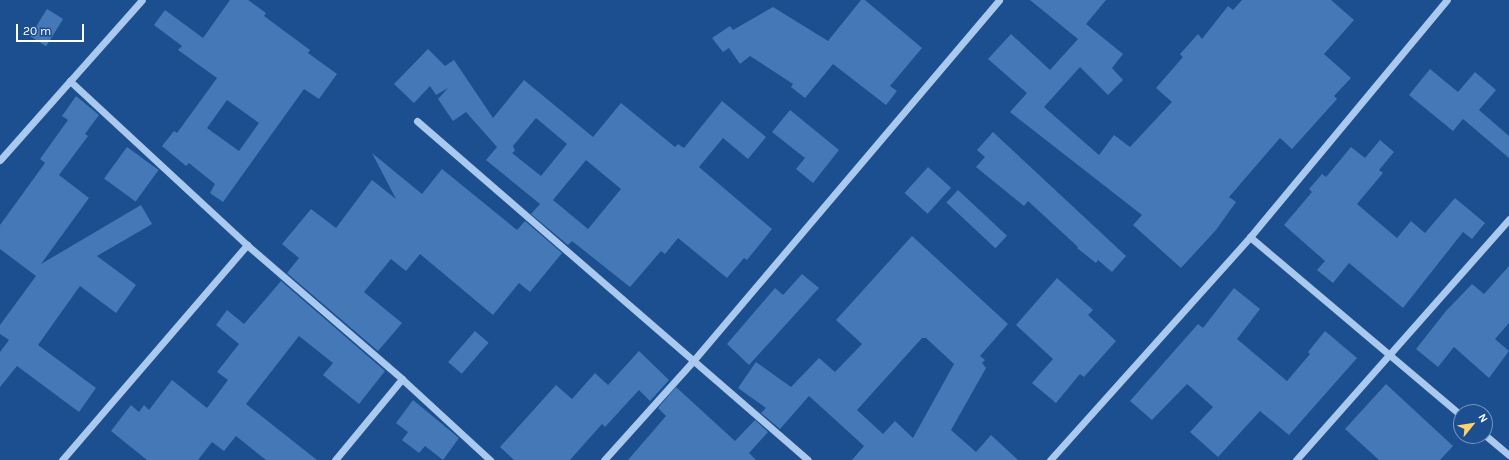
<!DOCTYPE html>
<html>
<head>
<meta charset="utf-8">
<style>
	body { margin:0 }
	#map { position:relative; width:1509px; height:460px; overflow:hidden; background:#1b4f8f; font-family:Karla,sans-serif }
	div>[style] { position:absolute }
	.building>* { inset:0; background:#4478b7; transform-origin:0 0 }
	.minor>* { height:7px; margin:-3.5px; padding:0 3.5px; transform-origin:3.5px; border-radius:3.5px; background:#a9c9ee }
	span { translate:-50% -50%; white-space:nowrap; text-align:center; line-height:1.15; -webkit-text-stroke:4px #1b4f8f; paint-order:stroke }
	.north { position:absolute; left:1453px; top:404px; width:40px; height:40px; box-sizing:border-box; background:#1b4f8f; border:1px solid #7695bc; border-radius:50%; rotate:60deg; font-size:11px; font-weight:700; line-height:16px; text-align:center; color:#fff }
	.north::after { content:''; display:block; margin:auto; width:14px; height:18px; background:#ffd166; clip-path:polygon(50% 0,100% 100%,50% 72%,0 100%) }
	.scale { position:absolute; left:16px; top:24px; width:68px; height:18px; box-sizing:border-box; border:2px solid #fff; border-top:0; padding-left:5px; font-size:12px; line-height:14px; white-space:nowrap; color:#fff; -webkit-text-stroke:3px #1b4f8f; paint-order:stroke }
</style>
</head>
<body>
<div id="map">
	<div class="building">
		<i style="clip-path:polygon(evenodd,230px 0,248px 0,266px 13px,264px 16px,310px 50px,308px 53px,337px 74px,319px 99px,304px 89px,223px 202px,210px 193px,215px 184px,189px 163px,186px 166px,162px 146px,174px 131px,177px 133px,217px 78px,178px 50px,182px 46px,154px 25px,165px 10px,203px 38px,230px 0,227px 100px,259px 123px,239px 151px,207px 128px,227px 100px)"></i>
		<i style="clip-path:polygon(861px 0,865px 0,922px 48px,890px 86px,897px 91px,886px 105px,833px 64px,805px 98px,791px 87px,793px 84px,750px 56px,740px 64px,729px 48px,723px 52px,712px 38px,730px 26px,733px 30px,773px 7px,828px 41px)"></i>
		<i style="clip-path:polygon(1030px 0,1106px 0,1086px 24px,1123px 54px,1112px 68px,1123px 80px,1108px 95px,1080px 67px,1044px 107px,1099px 155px,1114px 135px,1130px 147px,1172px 102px,1156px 88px,1183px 57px,1180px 54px,1198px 34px,1202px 39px,1228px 6px,1233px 10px,1242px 0,1331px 0,1354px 20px,1324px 54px,1351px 78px,1334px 96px,1337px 99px,1292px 149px,1280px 138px,1229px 197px,1236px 202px,1216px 230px,1181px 268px,1133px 225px,1142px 215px,1010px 112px,1027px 93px,988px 59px,1011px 34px,1050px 70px,1078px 39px)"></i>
		<i style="left:47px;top:9px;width:19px;height:32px;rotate:32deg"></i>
		<i style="clip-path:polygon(evenodd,428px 49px,445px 66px,454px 60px,493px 118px,524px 80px,593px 137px,621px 103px,675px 147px,678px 144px,684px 148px,722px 101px,766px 137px,748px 159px,723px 138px,699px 167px,772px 229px,747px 260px,744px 258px,727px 278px,678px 238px,665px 254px,661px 251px,630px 287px,572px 241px,568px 245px,531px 214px,540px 204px,486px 160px,497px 147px,466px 112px,453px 121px,438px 99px,448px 88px,436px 95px,430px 86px,414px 103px,394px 84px,428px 49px,536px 118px,567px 144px,541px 176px,512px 153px,515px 151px,513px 146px,536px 118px,428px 49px,586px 160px,621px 189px,588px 229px,553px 200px,586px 160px)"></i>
		<i style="clip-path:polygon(1430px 69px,1458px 92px,1475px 72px,1496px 90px,1479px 110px,1509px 136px,1509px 158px,1463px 119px,1453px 131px,1409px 95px)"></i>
		<i style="clip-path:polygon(76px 96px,99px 115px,85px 134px,88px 136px,59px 175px,89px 198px,41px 264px,141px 205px,152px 224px,97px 256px,136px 285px,116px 313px,80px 286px,38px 345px,96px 388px,79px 412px,17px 366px,0 387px,0 352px,9px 340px,0 334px,0 325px,36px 276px,0 249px,0 225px,45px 163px,40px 159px,68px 120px,62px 116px)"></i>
		<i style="clip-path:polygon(790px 110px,839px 150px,813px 183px,796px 169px,805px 158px,772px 132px)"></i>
		<i style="clip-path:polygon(993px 132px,1126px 256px,1112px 272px,1098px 260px,1096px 263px,1077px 248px,1078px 247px,1028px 201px,1024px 206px,976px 167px,985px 157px,977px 150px)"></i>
		<i style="clip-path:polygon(1380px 140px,1394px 152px,1379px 170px,1383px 173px,1357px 204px,1397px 238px,1411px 221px,1425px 233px,1455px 198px,1485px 223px,1472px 239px,1463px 232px,1403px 308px,1349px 263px,1333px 283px,1317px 270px,1325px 261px,1284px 225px,1312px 192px,1309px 189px,1322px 174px,1326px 177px,1351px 147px,1365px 158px)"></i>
		<i style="left:127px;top:147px;width:39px;height:39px;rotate:36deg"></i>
		<i style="clip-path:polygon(372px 153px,422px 194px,442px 169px,517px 230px,525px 221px,562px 253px,530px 292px,519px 283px,493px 315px,420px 254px,406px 271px,391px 259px,364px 292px,402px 323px,378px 351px,287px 273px,299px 258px,282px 244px,311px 209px,336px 228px,372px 180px,396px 199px)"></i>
		<i style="left:928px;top:167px;width:31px;height:35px;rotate:42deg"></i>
		<i style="left:958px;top:190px;width:67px;height:17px;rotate:43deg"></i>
		<i style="clip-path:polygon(evenodd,912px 236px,1008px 324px,980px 356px,985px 360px,982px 363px,986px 368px,951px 430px,976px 452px,991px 435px,1018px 460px,852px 460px,864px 446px,809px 396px,780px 429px,761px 413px,766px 408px,738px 388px,756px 362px,791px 387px,819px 358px,835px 372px,862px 344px,836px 320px,912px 236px,922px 338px,926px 338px,954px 364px,913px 438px,895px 421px,883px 434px,857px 410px,922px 338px)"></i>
		<i style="clip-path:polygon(1509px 266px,1509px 323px,1495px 339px,1509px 351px,1489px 378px,1454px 347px,1438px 367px,1416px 349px,1446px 311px,1472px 284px,1484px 294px)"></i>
		<i style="clip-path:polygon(802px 274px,819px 288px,749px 365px,727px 344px,775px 288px,783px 295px)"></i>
		<i style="clip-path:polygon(1057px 278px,1093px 310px,1088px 315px,1116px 341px,1084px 377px,1080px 374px,1056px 403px,1032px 383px,1053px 359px,1016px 325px)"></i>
		<i style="clip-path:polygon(281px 281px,385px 371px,359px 404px,323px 375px,333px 363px,299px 336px,246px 404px,317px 460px,266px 460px,236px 436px,224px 451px,212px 442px,198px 460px,147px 460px,111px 431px,131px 405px,139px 412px,144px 405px,149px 410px,172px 380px,207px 408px,228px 380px,217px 372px,239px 344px,216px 325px,227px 310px,244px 324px)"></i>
		<i style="clip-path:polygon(1234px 288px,1260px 309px,1237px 339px,1287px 381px,1310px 354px,1308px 352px,1325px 331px,1357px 358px,1289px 435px,1260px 411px,1218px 457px,1190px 432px,1213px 407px,1187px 384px,1152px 420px,1130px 401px,1198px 324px,1203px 328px)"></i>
		<i style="left:475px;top:331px;width:18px;height:41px;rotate:41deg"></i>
		<i style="clip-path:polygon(639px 351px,669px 380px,650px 401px,639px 390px,605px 427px,602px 424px,570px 460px,514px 460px,500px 447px,556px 385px,572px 399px,595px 373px,608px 385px)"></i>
		<i style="clip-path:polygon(1386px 384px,1453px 446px,1440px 460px,1379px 460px,1345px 429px)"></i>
		<i style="clip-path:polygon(676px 387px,735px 441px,755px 420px,768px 432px,749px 453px,756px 460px,628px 460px,666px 416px,658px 408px)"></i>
		<i style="clip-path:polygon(413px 400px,459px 438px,443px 460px,425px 446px,419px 453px,402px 440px,408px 432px,396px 423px)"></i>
	</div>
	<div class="minor">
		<i style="left:70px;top:81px;width:108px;rotate:-48.4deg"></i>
		<i style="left:417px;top:121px;width:517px;rotate:40.93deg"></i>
		<i style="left:0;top:160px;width:106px;rotate:-48.5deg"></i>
		<i style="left:70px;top:81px;width:241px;rotate:42.8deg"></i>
		<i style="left:247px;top:245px;width:205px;rotate:40.8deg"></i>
		<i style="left:402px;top:379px;width:120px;rotate:42.6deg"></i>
		<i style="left:1250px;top:237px;width:276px;rotate:40.2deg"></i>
		<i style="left:1485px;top:435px;width:31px;rotate:40deg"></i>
		<i style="left:62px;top:460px;width:284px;rotate:-49.3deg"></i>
		<i style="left:335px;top:460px;width:105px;rotate:-50.4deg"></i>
		<i style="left:604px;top:460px;width:133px;rotate:-48deg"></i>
		<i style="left:693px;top:361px;width:473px;rotate:-49.7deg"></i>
		<i style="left:1050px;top:460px;width:300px;rotate:-48.1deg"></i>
		<i style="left:1250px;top:237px;width:308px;rotate:-50.3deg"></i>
		<i style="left:1296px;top:460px;width:322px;rotate:-48.5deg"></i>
	</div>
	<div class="north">N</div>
	<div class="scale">20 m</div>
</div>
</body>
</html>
